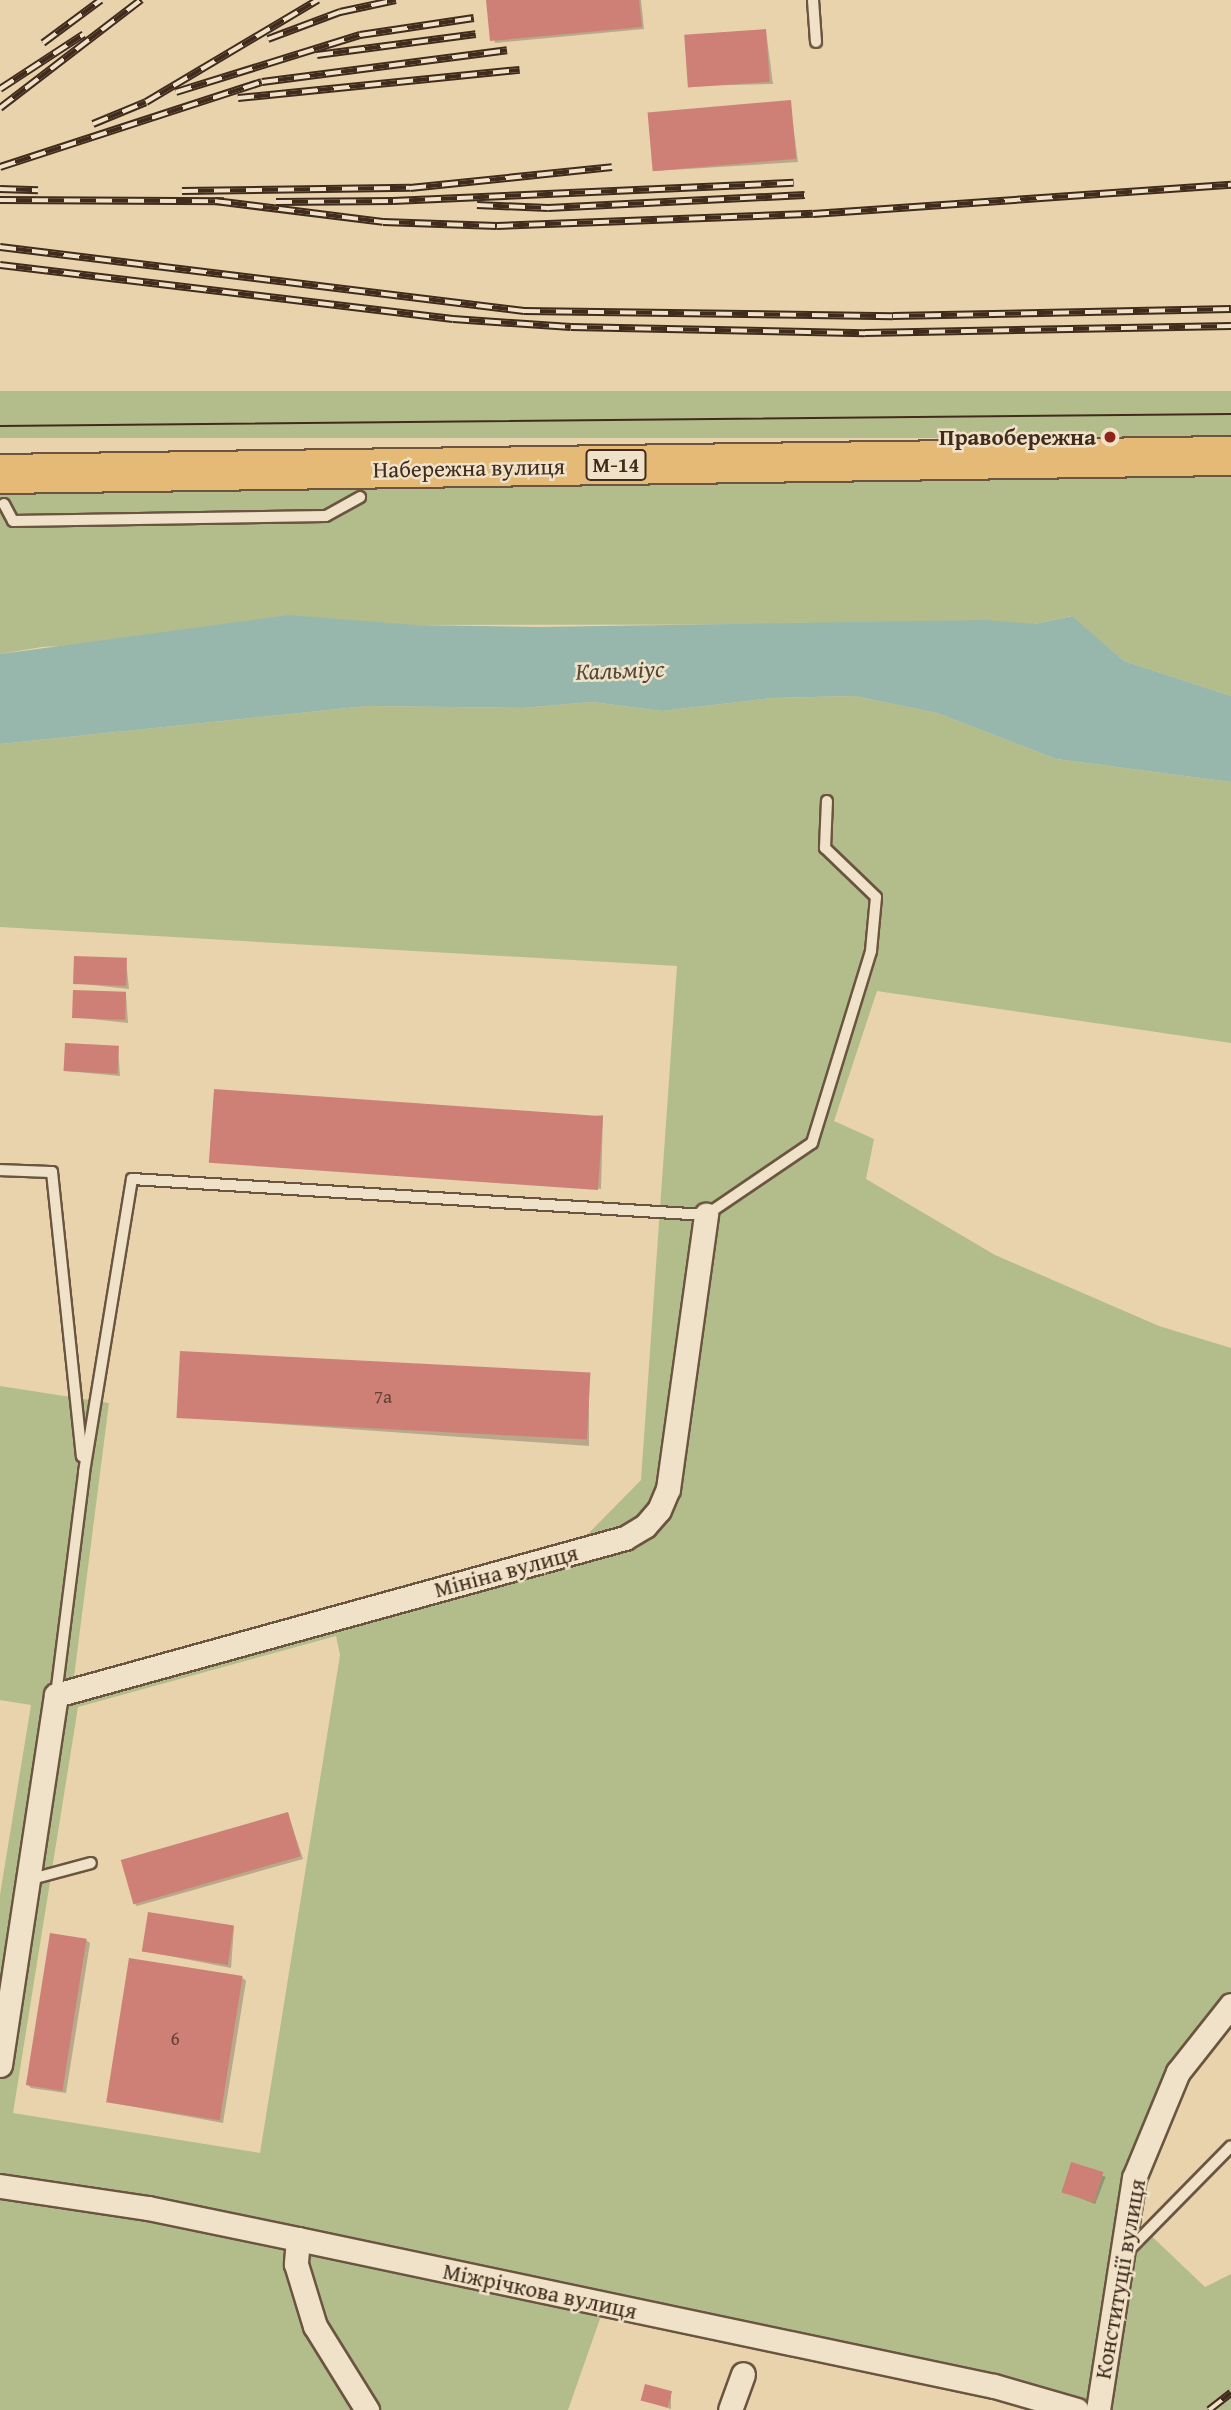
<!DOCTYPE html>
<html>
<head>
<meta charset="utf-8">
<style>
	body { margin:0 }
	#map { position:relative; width:1231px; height:2410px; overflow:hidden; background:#e8d3ac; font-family:"Gentium Book Plus",serif }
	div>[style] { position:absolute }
	.green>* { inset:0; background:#b3bd8c; transform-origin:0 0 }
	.water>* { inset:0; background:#97b7ac }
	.shadow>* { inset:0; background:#0003; transform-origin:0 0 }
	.building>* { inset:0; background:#ce8077; transform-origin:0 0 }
	.roads { filter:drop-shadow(2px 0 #6b5540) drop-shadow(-2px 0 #6b5540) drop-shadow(0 2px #6b5540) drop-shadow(0 -2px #6b5540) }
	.service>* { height:10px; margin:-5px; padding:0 5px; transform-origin:5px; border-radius:5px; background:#f0e2c9 }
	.minor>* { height:23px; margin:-11.5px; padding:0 11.5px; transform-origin:11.5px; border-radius:11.5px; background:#f0e2c9 }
	.trunk>* { height:38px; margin:-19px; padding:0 19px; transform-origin:19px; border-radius:19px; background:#e4ba76 }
	.tram>* { height:2px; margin:-1px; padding:0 1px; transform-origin:1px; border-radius:1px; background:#412b1c }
	.rail>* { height:8px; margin-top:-4px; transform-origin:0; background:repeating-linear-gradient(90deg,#f0e2c9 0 16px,#412b1c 0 32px); box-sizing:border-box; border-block:2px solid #412b1c }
	.dots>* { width:19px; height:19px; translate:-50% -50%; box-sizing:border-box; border:4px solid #f0e2c9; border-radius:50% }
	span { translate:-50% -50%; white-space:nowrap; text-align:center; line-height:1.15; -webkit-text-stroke:5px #f0e2c9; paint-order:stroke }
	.number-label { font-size:19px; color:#644033 }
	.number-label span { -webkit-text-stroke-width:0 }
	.shield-label span { padding:2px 5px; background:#f0e2c9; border:2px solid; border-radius:5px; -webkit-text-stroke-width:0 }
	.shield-label { font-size:21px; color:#412b1c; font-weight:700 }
	.poi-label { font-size:23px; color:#412b1c; font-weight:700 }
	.right { translate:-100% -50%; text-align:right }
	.street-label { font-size:23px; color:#412b1c }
	.water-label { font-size:24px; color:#524739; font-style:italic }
</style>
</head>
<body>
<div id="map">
	<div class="green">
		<i style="left:1231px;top:391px;width:47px;height:1231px;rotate:90deg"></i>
		<i style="clip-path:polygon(1231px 474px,1231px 696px,1124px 661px,1071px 616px,1035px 624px,415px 625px,42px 647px,0 654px,0 494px)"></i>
		<i style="clip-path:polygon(evenodd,854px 696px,937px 713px,1056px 759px,1231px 782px,1231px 1043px,877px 991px,834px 1121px,874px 1139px,866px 1179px,995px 1255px,1159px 1326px,1231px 1348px,1231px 2023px,1189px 2080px,1149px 2174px,1141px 2226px,1205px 2287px,1231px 2274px,1231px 2410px,1032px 2410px,991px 2394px,601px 2316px,568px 2410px,0 2410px,0 1895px,31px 1705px,0 1700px,0 1386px,109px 1403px,74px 1677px,586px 1536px,641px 1480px,677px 966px,0 927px,0 744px,367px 706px,522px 708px,592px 702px,662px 711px,772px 698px,854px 696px,336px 1636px,340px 1655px,260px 2153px,13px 2113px,78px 1707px,336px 1636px)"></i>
	</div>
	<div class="water">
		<i style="clip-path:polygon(289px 615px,415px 625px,539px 627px,985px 620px,1035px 624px,1072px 616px,1124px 661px,1231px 696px,1231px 782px,1056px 759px,937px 713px,854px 696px,772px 698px,662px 711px,592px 702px,522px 708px,367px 706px,0 744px,0 654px)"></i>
	</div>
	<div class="shadow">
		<i style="clip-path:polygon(488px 0,641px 0,644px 29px,495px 43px)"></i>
		<i style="clip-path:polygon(766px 31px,773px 84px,689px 86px)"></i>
		<i style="clip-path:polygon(790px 101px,798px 162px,655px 171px)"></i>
		<i style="clip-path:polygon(126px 960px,129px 989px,74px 983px)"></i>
		<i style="clip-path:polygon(126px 994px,128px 1023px,73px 1017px)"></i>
		<i style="clip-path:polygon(118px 1047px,120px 1076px,66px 1071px)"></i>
		<i style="clip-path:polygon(603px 1115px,601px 1189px,212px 1162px)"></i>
		<i style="clip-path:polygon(589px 1378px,589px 1446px,178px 1417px)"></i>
		<i style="clip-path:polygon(288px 1814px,303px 1859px,137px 1906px,134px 1903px)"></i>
		<i style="clip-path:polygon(234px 1927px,231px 1968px,144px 1951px)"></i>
		<i style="clip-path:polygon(86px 1940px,90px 1943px,66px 2093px,31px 2088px,27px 2084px)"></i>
		<i style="clip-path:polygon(243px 1978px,246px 1981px,223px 2123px,108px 2102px)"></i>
		<i style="left:1072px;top:2164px;width:36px;height:29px;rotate:21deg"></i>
		<i style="clip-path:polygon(671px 2392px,671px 2409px,644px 2400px)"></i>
	</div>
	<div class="building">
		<i style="clip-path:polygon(486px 0,639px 0,642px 27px,490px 41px)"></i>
		<i style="left:766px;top:29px;width:53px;height:82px;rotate:86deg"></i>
		<i style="left:791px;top:100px;width:59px;height:144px;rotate:85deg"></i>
		<i style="left:74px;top:956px;width:53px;height:28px;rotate:2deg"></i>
		<i style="left:73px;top:990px;width:53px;height:28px;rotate:2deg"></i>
		<i style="left:65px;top:1043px;width:54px;height:28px;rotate:3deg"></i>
		<i style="left:214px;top:1089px;width:390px;height:74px;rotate:4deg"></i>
		<i style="left:180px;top:1351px;width:411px;height:67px;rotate:3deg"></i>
		<i style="left:288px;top:1812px;width:46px;height:174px;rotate:74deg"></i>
		<i style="left:148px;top:1912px;width:87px;height:40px;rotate:9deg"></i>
		<i style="left:50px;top:1933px;width:37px;height:154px;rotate:9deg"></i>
		<i style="left:129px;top:1958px;width:115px;height:146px;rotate:9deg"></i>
		<i style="left:1071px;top:2162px;width:34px;height:32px;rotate:17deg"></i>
		<i style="left:645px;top:2384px;width:28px;height:17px;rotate:15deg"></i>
	</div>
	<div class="roads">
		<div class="service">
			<i style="left:813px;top:0;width:42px;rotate:85.9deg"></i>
			<i style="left:4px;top:504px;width:19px;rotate:62deg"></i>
			<i style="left:13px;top:521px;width:313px;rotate:-0.9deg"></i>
			<i style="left:326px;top:516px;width:39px;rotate:-29deg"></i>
			<i style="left:0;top:1170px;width:52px;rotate:2.2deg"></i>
			<i style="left:52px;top:1172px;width:286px;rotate:84deg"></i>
			<i style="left:56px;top:1695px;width:225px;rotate:-82.8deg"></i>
			<i style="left:84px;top:1472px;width:297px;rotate:-80.7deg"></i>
			<i style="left:132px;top:1179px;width:575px;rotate:3.59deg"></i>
			<i style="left:706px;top:1215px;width:128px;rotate:-34.2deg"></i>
			<i style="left:812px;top:1143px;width:201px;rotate:-72.9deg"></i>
			<i style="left:871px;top:951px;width:54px;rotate:-84.7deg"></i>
			<i style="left:876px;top:897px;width:71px;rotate:-136.1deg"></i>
			<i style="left:825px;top:848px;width:47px;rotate:-87.6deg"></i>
			<i style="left:28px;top:1880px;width:65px;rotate:-15.1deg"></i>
			<i style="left:1127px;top:2252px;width:148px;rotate:-45.5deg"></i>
		</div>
		<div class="minor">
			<i style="left:0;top:2065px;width:374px;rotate:-81.4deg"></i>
			<i style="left:56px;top:1695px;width:590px;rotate:-15.43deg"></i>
			<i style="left:625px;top:1538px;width:23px;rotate:-31deg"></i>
			<i style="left:645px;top:1526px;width:21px;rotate:-49deg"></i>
			<i style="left:659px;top:1510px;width:23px;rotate:-67deg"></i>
			<i style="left:668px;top:1489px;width:277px;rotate:-82.1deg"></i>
			<i style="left:0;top:2186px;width:150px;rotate:8.5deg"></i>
			<i style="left:148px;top:2208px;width:153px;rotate:11.7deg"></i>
			<i style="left:298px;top:2239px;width:711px;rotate:11.93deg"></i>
			<i style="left:994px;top:2386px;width:86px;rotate:16.1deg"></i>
			<i style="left:298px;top:2239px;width:25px;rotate:95deg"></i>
			<i style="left:296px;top:2264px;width:65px;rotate:73deg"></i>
			<i style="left:315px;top:2326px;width:99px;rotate:58.2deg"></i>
			<i style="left:730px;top:2410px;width:38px;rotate:-70deg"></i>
			<i style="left:1098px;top:2410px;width:235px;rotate:-81.2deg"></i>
			<i style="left:1134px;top:2178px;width:115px;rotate:-67.5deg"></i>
			<i style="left:1178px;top:2072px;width:85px;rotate:-51.7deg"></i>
		</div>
		<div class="trunk">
			<i style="left:0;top:474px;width:1231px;rotate:-0.84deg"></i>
		</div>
	</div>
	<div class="tram">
		<i style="left:0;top:426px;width:1231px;rotate:-0.56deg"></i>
	</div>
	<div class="rail">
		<i style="left:268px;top:39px;width:77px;rotate:-20.6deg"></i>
		<i style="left:340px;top:12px;width:57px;rotate:-12.1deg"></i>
		<i style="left:43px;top:43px;width:72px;rotate:-36.6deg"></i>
		<i style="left:317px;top:55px;width:160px;rotate:-7.5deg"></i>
		<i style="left:0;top:89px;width:100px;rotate:-33.2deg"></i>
		<i style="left:176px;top:92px;width:193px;rotate:-17.2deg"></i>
		<i style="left:360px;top:35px;width:115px;rotate:-8.5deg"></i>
		<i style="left:238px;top:98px;width:283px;rotate:-5.7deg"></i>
		<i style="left:0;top:108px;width:178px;rotate:-37.5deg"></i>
		<i style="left:93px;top:124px;width:57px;rotate:-22.5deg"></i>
		<i style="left:146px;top:102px;width:200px;rotate:-30.7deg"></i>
		<i style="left:0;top:167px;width:275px;rotate:-18deg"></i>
		<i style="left:262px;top:82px;width:247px;rotate:-7.4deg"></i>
		<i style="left:0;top:189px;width:38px;rotate:2deg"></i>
		<i style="left:182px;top:191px;width:228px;rotate:-0.8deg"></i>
		<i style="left:410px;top:188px;width:203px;rotate:-5.9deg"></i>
		<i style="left:0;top:200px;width:224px;rotate:0.3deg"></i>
		<i style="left:215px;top:201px;width:169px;rotate:7.1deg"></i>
		<i style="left:383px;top:222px;width:114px;rotate:2deg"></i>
		<i style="left:497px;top:226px;width:316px;rotate:-2.2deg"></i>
		<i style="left:813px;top:214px;width:419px;rotate:-4deg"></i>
		<i style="left:276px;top:202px;width:117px;rotate:-0.5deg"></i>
		<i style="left:393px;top:201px;width:401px;rotate:-2.6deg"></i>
		<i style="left:477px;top:205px;width:71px;rotate:2.4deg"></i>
		<i style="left:548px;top:208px;width:257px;rotate:-2.9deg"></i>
		<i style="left:0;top:247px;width:528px;rotate:6.96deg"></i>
		<i style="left:524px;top:311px;width:369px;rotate:0.8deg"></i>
		<i style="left:893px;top:316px;width:338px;rotate:-1.2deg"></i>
		<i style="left:0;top:265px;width:456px;rotate:6.8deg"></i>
		<i style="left:453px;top:319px;width:118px;rotate:3.9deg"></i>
		<i style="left:571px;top:327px;width:294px;rotate:1.2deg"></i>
		<i style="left:865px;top:333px;width:366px;rotate:-1.1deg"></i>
		<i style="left:1209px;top:2410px;width:28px;rotate:-38deg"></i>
	</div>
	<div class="dots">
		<i style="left:1110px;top:437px;background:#8f2418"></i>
	</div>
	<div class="number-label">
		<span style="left:383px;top:1397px">7а</span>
		<span style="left:175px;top:2039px">6</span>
	</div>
	<div class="shield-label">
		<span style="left:616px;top:465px">М-14</span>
	</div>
	<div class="poi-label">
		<span class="right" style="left:1096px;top:437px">Правобережна</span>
	</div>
	<div class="street-label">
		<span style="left:469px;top:468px;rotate:-1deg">Набережна вулиця</span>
		<span style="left:506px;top:1571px;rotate:-15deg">Мініна вулиця</span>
		<span style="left:1120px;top:2279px;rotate:-80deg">Конституції вулиця</span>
		<span style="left:540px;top:2291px;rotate:12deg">Міжрічкова вулиця</span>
	</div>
	<div class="water-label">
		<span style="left:620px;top:670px;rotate:-2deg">Кальміус</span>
	</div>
</div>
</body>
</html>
